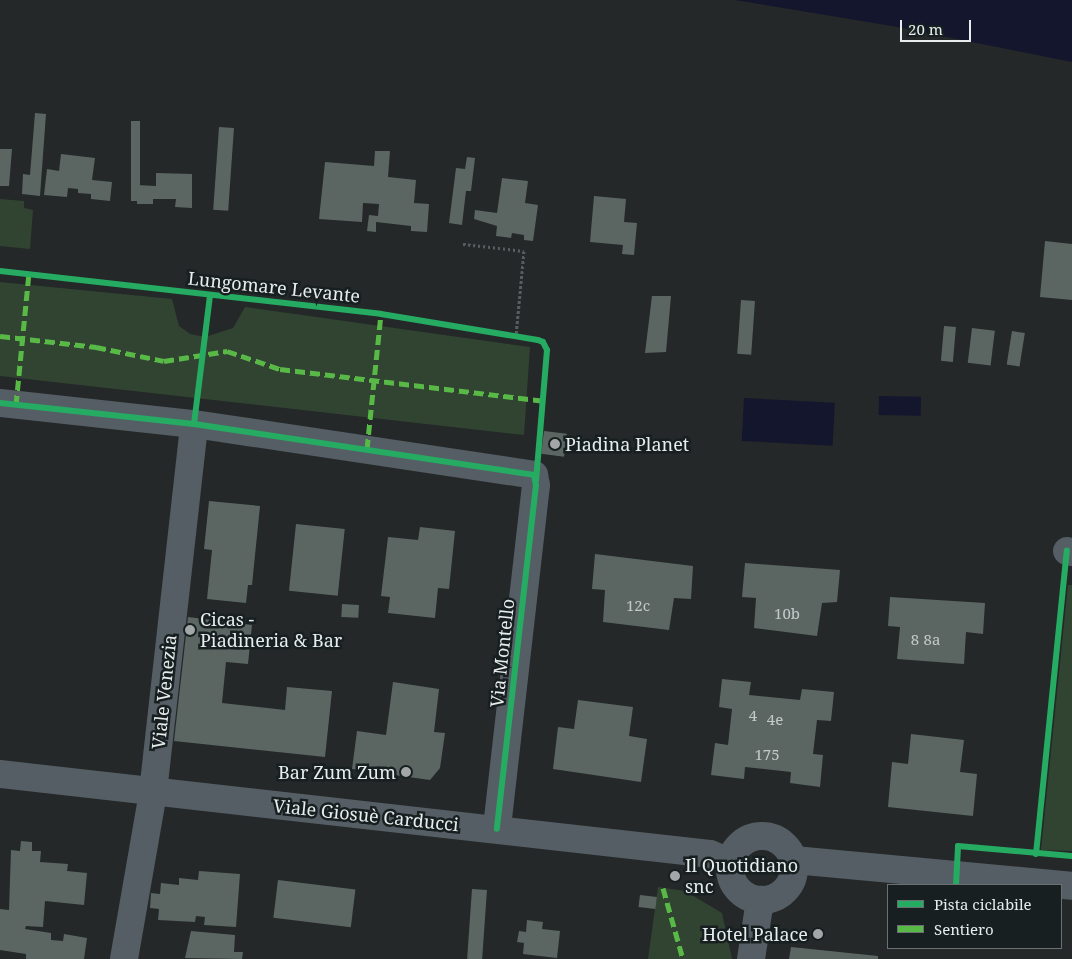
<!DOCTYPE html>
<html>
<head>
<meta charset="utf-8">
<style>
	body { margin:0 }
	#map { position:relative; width:1072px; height:959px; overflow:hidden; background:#242828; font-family:"Noto Serif",serif }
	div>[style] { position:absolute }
	.green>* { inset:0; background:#314432 }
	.water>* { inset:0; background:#13162d; transform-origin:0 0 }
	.building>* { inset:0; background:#5b6663; transform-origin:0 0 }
	.path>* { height:3px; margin-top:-1.5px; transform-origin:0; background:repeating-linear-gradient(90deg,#575e62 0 2.5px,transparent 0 5px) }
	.minor>* { height:28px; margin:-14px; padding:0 14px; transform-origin:14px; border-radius:14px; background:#555e65 }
	.minor>.ring { margin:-14px; padding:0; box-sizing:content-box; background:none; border:28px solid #555e65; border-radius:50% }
	.quiet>* { height:5px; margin-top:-2.5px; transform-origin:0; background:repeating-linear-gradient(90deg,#58b947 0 10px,transparent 0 15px) }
	.cycleway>* { height:6px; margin:-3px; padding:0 3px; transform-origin:3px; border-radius:3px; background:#26ab63 }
	.dots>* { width:14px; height:14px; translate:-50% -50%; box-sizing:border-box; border:2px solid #181f20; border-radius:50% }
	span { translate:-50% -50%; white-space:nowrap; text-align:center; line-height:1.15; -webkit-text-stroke:5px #181f20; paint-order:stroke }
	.number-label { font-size:15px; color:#c4caca }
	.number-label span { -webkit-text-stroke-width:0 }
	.street-label { font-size:18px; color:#e7ecec }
	.poi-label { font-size:18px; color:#e7ecec }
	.left { translate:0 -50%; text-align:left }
	.right { translate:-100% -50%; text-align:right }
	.legend { position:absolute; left:887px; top:884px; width:175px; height:65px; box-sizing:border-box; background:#181f20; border:1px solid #6b7172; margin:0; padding:6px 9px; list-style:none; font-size:15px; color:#e7ecec }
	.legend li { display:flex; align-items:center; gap:10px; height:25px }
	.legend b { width:25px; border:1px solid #6b7172 }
	.scale { position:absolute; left:900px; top:20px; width:71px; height:22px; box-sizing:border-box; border:2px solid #e7ecec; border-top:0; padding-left:6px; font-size:15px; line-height:18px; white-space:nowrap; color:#e7ecec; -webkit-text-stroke:4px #181f20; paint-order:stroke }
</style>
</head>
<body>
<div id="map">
	<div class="green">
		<i style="clip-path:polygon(0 199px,24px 201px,24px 208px,33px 210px,30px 249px,0 246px)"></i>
		<i style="clip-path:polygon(0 282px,172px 299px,179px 326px,190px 334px,205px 337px,233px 328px,245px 307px,530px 347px,524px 435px,0 376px)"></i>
		<i style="clip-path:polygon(1068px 585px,1072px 585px,1072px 851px,1041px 850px)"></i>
		<i style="clip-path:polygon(658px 887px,685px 891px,722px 913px,732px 959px,648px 959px)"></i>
	</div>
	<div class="water">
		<i style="clip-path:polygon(735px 0,1072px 0,1072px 62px,892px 26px)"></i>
		<i style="left:879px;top:396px;width:42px;height:19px;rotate:1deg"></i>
		<i style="left:744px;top:398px;width:91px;height:43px;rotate:3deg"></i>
	</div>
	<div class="building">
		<i style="clip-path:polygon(35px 113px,46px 114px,40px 196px,22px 194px,23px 174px,30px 175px)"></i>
		<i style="left:131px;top:121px;width:9px;height:80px"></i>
		<i style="left:219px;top:127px;width:15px;height:83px;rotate:4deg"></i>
		<i style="clip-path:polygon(0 149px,12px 149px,9px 186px,0 186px)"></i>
		<i style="clip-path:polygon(375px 151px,390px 151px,388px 177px,416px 180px,414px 203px,429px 204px,427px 232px,411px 231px,411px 226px,376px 222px,376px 232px,367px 231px,369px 215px,378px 216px,379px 204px,363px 203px,362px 222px,319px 219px,325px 162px,374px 166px)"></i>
		<i style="clip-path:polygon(61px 154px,95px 158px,92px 180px,112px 182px,110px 201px,91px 199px,91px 194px,78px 193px,78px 189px,68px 188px,67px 197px,44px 195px,47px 169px,59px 171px)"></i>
		<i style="clip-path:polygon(467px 157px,475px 158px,471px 191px,466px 191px,462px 225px,449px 223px,456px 168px,465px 169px)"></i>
		<i style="clip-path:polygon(156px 173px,192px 174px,192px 208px,175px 207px,176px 199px,153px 199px,153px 204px,137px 204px,137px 185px,156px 186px)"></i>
		<i style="clip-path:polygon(502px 178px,528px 181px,525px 203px,538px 205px,533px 241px,524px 240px,524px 235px,512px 233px,511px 238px,496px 236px,497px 226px,474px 219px,475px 210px,497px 213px)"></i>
		<i style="clip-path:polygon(594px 196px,626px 199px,624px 222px,637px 223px,634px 255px,622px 254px,623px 245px,590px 242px)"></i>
		<i style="clip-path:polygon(1045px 241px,1072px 244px,1072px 300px,1040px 297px)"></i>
		<i style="clip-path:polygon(652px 296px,671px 296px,666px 352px,645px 353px)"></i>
		<i style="left:741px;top:300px;width:14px;height:54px;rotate:4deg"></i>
		<i style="left:944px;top:326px;width:12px;height:35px;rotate:5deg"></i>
		<i style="left:972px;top:328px;width:23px;height:35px;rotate:7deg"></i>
		<i style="left:1012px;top:331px;width:13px;height:34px;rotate:9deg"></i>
		<i style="left:544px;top:431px;width:23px;height:23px;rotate:7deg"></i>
		<i style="clip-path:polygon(209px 501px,260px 506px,252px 585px,248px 585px,246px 603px,207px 599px,212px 550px,204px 549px)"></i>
		<i style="left:296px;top:524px;width:49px;height:67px;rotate:6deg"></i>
		<i style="clip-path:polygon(420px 527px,455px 531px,449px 589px,438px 588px,435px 618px,388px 613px,390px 597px,381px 596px,388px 537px,418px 540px)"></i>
		<i style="clip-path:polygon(595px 554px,693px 566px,691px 599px,674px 598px,669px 630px,603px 622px,605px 590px,592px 589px)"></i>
		<i style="clip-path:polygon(745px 563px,840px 570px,837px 602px,822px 603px,817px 636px,754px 628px,756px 598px,742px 597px)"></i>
		<i style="clip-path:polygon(890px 597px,985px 603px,983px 634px,966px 632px,964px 664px,897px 659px,900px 627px,888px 626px)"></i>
		<i style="left:342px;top:604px;width:17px;height:13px;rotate:3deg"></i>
		<i style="clip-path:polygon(188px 617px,252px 625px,248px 664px,226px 662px,222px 703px,285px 710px,287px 687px,332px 691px,325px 757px,174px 741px)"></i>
		<i style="clip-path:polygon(722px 679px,751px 682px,749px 695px,800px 700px,802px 689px,834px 692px,831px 721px,817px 720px,813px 754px,823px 755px,820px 787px,790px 783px,791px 772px,745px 767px,744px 779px,711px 775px,715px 743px,728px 745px,732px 709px,719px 707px)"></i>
		<i style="clip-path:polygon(393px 682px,439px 689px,434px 732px,445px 733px,440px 768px,430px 780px,352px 769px,357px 731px,386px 735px)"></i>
		<i style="clip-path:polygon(578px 700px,633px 707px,629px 736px,647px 739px,641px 782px,553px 769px,558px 727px,574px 729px)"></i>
		<i style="clip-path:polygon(911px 734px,964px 740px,960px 772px,977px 774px,973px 816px,888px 807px,892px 762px,908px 764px)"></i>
		<i style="clip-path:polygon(21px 841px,32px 842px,32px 851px,41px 851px,40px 862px,68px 864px,67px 871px,87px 873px,84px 905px,45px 901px,43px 927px,26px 926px,25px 929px,51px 933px,51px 940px,63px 941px,64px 934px,87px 938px,84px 959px,26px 959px,26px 954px,0 950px,0 909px,9px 910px,11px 850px,20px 851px)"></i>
		<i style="clip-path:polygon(199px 871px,240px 874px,236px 927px,204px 925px,205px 917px,196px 916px,195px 922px,158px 920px,159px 909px,150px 908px,151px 893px,160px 894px,161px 883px,179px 885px,179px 878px,198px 880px)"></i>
		<i style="left:278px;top:880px;width:78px;height:38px;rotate:7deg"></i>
		<i style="left:472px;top:889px;width:15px;height:70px;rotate:4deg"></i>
		<i style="left:640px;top:895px;width:17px;height:12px;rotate:7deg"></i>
		<i style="clip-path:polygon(527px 920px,543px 922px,542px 929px,560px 931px,557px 958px,523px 954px,524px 943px,517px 942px,519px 931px,526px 932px)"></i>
		<i style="clip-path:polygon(191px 931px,235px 935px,234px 952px,243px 952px,242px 959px,185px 958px)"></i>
		<i style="clip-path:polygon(791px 947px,878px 956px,878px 959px,789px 959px)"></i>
	</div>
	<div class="path">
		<i style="left:463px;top:244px;width:61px;rotate:6.5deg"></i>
		<i style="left:524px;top:251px;width:85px;rotate:95.4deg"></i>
	</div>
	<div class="minor">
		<i style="left:0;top:403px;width:195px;rotate:6.2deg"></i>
		<i style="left:194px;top:424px;width:344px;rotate:8.5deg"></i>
		<i style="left:534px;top:475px;width:10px;rotate:79deg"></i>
		<i style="left:536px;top:485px;width:346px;rotate:96.5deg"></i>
		<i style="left:1067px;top:551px;width:5px;rotate:11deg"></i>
		<i style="left:0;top:774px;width:714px;rotate:6.43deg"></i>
		<i style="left:710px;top:854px;width:23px;rotate:23deg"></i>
		<i class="ring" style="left:730px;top:836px;width:36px;height:36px"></i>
		<i style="left:794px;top:860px;width:279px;rotate:5.3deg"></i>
		<i style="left:124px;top:959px;width:169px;rotate:-80.1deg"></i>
		<i style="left:153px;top:792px;width:370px;rotate:-83.6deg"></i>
		<i style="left:751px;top:959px;width:60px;rotate:-81.3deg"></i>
	</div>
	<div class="quiet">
		<i style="left:0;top:336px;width:97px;rotate:6.5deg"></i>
		<i style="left:96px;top:347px;width:69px;rotate:11.6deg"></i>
		<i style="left:164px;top:361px;width:64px;rotate:-9deg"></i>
		<i style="left:227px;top:351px;width:56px;rotate:18.8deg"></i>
		<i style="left:280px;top:369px;width:265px;rotate:6.9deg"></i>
		<i style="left:16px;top:405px;width:134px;rotate:-84.4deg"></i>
		<i style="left:367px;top:449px;width:136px;rotate:-84.1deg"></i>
		<i style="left:663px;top:888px;width:74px;rotate:74.3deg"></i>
	</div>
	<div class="cycleway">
		<i style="left:0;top:271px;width:383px;rotate:6.4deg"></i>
		<i style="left:381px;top:314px;width:159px;rotate:9.4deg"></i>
		<i style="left:538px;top:340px;width:5px;rotate:22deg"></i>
		<i style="left:543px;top:342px;width:9px;rotate:63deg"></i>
		<i style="left:547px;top:350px;width:130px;rotate:94.8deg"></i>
		<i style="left:0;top:403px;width:195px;rotate:6.2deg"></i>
		<i style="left:194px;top:424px;width:344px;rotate:8.5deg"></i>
		<i style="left:534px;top:475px;width:10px;rotate:79deg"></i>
		<i style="left:536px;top:485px;width:346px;rotate:96.5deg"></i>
		<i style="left:194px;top:424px;width:129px;rotate:-82.9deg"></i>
		<i style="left:1036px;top:854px;width:305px;rotate:-84.2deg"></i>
		<i style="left:956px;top:885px;width:39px;rotate:-87deg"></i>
		<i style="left:958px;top:846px;width:114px;rotate:5deg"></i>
	</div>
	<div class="dots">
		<i style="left:555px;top:444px;background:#a3a7a7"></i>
		<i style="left:190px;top:630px;background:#a3a7a7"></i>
		<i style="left:406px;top:772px;background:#a3a7a7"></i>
		<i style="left:675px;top:876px;background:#a3a7a7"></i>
		<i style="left:818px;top:934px;background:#a3a7a7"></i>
	</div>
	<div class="number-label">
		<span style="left:638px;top:606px">12c</span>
		<span style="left:787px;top:614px">10b</span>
		<span style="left:915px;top:640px">8</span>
		<span style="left:932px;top:640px">8a</span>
		<span style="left:753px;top:716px">4</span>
		<span style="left:775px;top:720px">4e</span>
		<span style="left:767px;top:755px">175</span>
	</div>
	<div class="street-label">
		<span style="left:274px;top:287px;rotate:6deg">Lungomare Levante</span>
		<span style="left:502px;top:653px;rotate:-84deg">Via Montello</span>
		<span style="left:164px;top:692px;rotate:-84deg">Viale Venezia</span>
		<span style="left:366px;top:815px;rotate:6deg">Viale Giosuè Carducci</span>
	</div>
	<div class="poi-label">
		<span class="left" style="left:565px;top:444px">Piadina Planet</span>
		<span class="left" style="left:200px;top:630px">Cicas -<br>Piadineria &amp; Bar</span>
		<span class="right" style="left:396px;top:772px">Bar Zum Zum</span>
		<span class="left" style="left:685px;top:876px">Il Quotidiano<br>snc</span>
		<span class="right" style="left:808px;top:934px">Hotel Palace</span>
	</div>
	<ul class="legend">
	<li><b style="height:6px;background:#26ab63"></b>Pista ciclabile</li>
	<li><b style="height:6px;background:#58b947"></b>Sentiero</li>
	</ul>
	<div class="scale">20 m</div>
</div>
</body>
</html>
